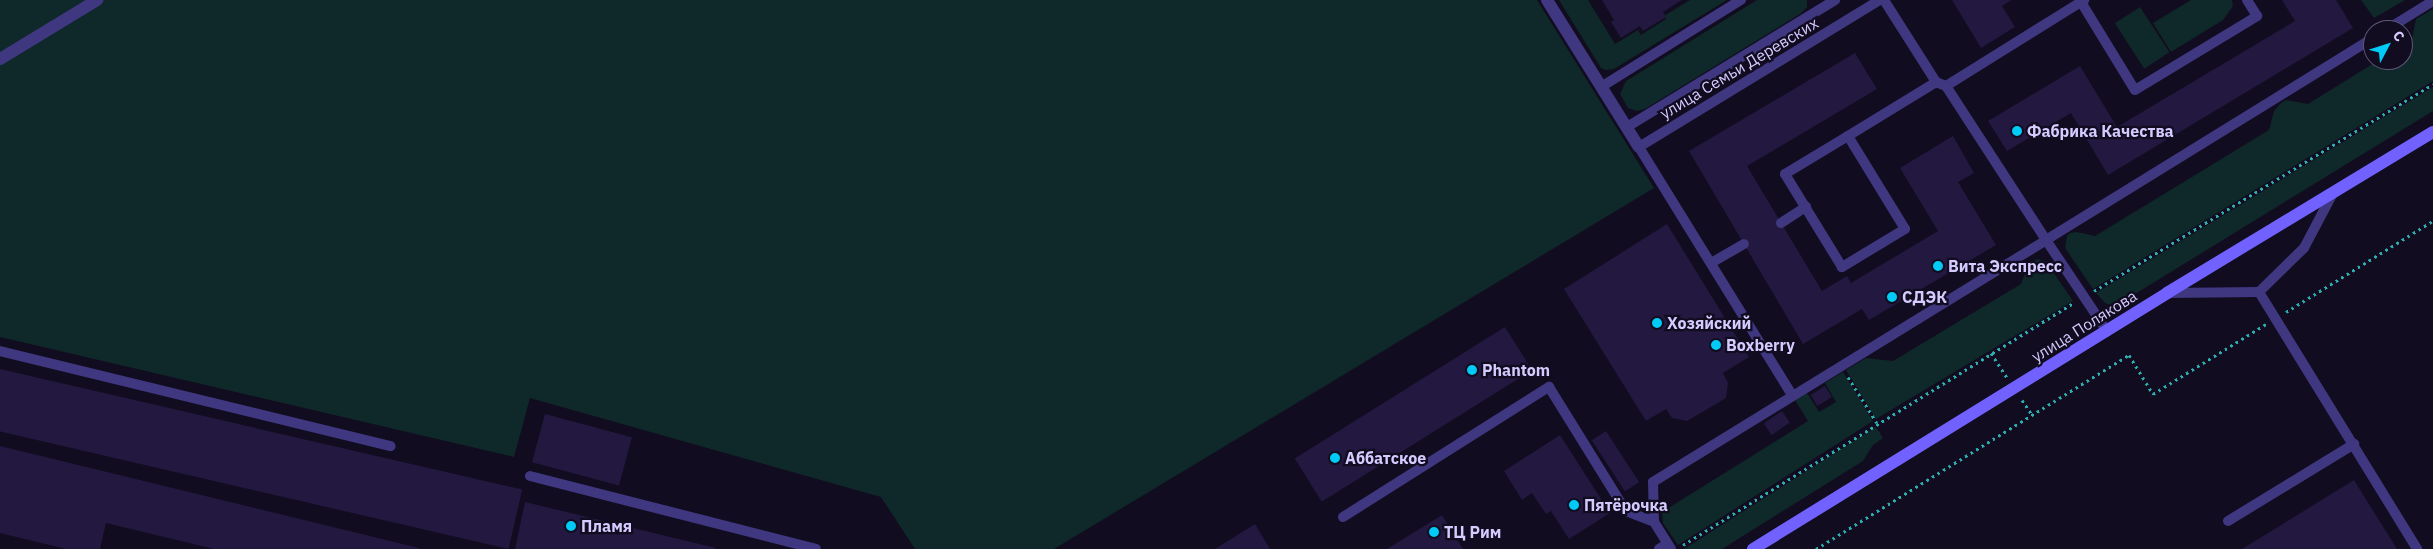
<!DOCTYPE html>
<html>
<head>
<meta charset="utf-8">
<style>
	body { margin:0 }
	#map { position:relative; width:2433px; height:549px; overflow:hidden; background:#110c1f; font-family:"IBM Plex Sans",sans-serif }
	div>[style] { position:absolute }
	.green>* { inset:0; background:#0f2829; transform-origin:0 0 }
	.building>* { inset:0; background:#231840; transform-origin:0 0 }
	.path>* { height:3px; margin-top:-1.5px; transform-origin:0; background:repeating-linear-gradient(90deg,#2cafb1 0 2.5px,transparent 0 6.5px) }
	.lane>* { height:10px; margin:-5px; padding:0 5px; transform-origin:5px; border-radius:5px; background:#3f377f }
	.street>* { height:12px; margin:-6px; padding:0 6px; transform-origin:6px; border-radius:6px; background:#3f377f }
	.secondary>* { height:12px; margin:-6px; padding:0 6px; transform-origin:6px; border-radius:6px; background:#7162ff }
	.dots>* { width:14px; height:14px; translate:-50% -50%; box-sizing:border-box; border:2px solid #110c1f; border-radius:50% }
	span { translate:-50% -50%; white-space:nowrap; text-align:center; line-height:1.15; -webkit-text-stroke:4.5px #110c1f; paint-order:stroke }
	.street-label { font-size:16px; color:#d4cbff }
	.poi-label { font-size:16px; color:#d4cbff; font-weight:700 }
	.left { translate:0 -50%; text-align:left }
	.north { position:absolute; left:2363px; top:20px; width:50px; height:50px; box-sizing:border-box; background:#110c1f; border:1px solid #5f5879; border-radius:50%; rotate:50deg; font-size:14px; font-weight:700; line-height:20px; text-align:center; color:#d4cbff }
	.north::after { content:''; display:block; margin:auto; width:18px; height:22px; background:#00cbf6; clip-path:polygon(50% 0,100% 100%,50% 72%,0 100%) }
</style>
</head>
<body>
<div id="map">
	<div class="green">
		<i style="clip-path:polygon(0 0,1537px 0,1654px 188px,1054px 549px,915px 549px,881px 497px,530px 398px,514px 457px,0 337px)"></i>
		<i style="clip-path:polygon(1559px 0,1588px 0,1615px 44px,1638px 30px,1641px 35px,1666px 19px,1664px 16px,1690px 0,1727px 0,1614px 69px,1606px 70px,1601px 68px)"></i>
		<i style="clip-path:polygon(1757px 0,1807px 0,1807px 7px,1800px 14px,1645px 109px,1637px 111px,1628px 108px,1620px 94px,1626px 81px)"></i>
		<i style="clip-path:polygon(2191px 0,2232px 0,2233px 6px,2223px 20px,2171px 52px,2153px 23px)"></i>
		<i style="clip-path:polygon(2361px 0,2405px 0,2374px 18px)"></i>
		<i style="left:2140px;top:7px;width:54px;height:30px;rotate:57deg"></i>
		<i style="clip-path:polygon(2433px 9px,2433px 81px,2093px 289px,2065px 248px,2067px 236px,2070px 233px,2077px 232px,2095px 236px,2269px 130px,2274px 111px,2281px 103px,2286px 100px,2308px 104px,2379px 60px,2403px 60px,2403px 45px,2412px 39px,2416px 19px)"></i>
		<i style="clip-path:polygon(2433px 87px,2433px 111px,2122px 302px,2110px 305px,2105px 303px,2096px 293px)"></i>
		<i style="clip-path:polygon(2037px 259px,2044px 261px,2049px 266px,2073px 301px,1876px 419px,1846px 370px,1866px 358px,1893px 361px,2021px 284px,2028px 266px)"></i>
		<i style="clip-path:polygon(1843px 372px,1873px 421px,1678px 545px,1663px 523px,1662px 512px,1808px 421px,1795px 400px,1807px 393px,1819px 412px,1836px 402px,1825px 383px)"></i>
		<i style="clip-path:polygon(1876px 427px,1883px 438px,1873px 445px,1863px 461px,1722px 549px,1684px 549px)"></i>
	</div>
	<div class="building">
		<i style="clip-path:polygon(1602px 0,1682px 0,1663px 12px,1666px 17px,1643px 31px,1640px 26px,1621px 38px,1611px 22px,1614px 20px)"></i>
		<i style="clip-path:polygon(1952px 0,2011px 0,2002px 6px,2015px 27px,1981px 48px)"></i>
		<i style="clip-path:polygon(2282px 0,2336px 0,2353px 28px,2108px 175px,2071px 113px,2007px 151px,1988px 121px,2080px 66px,2117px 127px,2295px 21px)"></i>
		<i style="clip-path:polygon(1855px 53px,1877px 89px,1747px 166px,1822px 291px,1847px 276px,1851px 283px,1938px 231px,1900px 168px,1953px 136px,1974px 173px,1958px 182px,1996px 245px,1869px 320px,1862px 309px,1803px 344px,1689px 151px)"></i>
		<i style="clip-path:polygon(1667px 224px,1749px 357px,1723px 373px,1728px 383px,1726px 398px,1687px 421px,1672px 418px,1666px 409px,1646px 421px,1564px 289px)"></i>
		<i style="left:1505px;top:327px;width:51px;height:248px;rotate:58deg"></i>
		<i style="left:0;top:369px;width:536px;height:61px;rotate:13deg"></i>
		<i style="left:1825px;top:386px;width:13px;height:17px;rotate:58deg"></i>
		<i style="left:1782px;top:411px;width:14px;height:22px;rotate:56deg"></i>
		<i style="left:545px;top:414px;width:90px;height:50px;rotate:15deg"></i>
		<i style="left:1606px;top:431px;width:61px;height:17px;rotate:57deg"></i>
		<i style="clip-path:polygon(1560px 435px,1610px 513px,1569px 539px,1551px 511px,1546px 514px,1532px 493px,1522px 500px,1504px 471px)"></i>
		<i style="clip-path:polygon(0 446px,419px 548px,419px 549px,214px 549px,106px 523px,100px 549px,66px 549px,0 533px)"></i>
		<i style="clip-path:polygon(2354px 480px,2397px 549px,2242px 549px)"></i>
		<i style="clip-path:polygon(525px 502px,716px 548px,716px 549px,515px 549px)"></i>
		<i style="clip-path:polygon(1442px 515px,1463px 549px,1387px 549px)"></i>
		<i style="clip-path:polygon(1255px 524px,1270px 549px,1215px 549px)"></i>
	</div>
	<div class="path">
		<i style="left:2094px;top:291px;width:397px;rotate:-31.4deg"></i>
		<i style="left:2286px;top:312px;width:173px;rotate:-31.8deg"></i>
		<i style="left:1991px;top:353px;width:30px;rotate:57deg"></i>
		<i style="left:1848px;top:377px;width:54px;rotate:57.8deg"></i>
		<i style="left:2022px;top:400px;width:18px;rotate:56deg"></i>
		<i style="left:1683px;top:545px;width:459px;rotate:-31.8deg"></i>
		<i style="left:1816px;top:549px;width:368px;rotate:-31.8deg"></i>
		<i style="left:2129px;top:355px;width:46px;rotate:58.4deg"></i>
		<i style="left:2153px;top:394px;width:133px;rotate:-31.8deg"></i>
	</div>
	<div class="lane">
		<i style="left:1884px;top:0;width:97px;rotate:57.6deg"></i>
		<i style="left:2081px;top:2px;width:103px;rotate:58.5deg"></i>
		<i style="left:2135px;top:90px;width:143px;rotate:-31.2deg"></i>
		<i style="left:2257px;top:16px;width:19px;rotate:-122deg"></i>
		<i style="left:2386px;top:30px;width:55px;rotate:-31.7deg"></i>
		<i style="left:1946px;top:86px;width:163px;rotate:-31.9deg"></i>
		<i style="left:1601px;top:87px;width:165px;rotate:-31.9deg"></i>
		<i style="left:1627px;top:127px;width:244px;rotate:-31.4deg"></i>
		<i style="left:1848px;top:136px;width:103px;rotate:-31.5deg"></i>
		<i style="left:1936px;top:82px;width:11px;rotate:22deg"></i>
		<i style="left:1946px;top:86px;width:184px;rotate:57deg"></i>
		<i style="left:2046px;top:240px;width:384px;rotate:-31.7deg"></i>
		<i style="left:1848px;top:136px;width:109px;rotate:58.5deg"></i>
		<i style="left:1905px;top:229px;width:74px;rotate:148.9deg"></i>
		<i style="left:1842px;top:267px;width:109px;rotate:-121.5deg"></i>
		<i style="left:1785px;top:174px;width:74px;rotate:-31.1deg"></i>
		<i style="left:1781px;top:223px;width:30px;rotate:-33deg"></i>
		<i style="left:1711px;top:263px;width:38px;rotate:-30deg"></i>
		<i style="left:2259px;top:292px;width:302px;rotate:58.4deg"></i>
		<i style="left:2167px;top:293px;width:92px;rotate:-0.6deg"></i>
		<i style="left:2259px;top:292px;width:63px;rotate:-44.4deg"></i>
		<i style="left:2304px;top:248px;width:62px;rotate:-62.2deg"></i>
		<i style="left:0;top:351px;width:402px;rotate:13.7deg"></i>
		<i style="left:1792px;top:395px;width:291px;rotate:-121.7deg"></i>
		<i style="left:1639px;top:147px;width:282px;rotate:-31.4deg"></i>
		<i style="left:530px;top:476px;width:295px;rotate:14.3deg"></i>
		<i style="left:1343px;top:517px;width:244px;rotate:-32.3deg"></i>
		<i style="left:1549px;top:387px;width:146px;rotate:58.2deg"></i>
		<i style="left:1626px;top:511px;width:30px;rotate:21deg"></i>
		<i style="left:2228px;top:521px;width:148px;rotate:-31.4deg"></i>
		<i style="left:1659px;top:549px;width:9px;rotate:-32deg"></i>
		<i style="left:1671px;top:549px;width:32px;rotate:-122deg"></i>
		<i style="left:1654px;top:522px;width:40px;rotate:-91.4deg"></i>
		<i style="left:1653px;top:482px;width:462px;rotate:-31.6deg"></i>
		<i style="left:2046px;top:240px;width:110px;rotate:56.2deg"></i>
	</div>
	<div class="street">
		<i style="left:1547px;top:0;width:173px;rotate:58deg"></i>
		<i style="left:0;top:59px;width:114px;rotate:-31.3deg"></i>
	</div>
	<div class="secondary">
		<i style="left:1753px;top:549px;width:487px;rotate:-31.7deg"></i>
		<i style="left:2167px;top:293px;width:311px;rotate:-31.2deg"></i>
	</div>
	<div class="dots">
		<i style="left:2017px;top:131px;background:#00cbf6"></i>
		<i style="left:1938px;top:266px;background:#00cbf6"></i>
		<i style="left:1892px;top:297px;background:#00cbf6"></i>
		<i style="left:1657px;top:323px;background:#00cbf6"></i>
		<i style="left:1716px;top:345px;background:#00cbf6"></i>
		<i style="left:1472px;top:370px;background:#00cbf6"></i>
		<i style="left:1335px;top:458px;background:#00cbf6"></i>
		<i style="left:1574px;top:505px;background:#00cbf6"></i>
		<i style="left:571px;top:526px;background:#00cbf6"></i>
		<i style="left:1434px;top:532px;background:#00cbf6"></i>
	</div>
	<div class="street-label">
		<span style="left:1739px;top:68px;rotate:-31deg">улица Семьи Деревских</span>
		<span style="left:2084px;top:326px;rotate:-32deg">улица Полякова</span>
	</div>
	<div class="poi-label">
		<span class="left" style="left:2027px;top:131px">Фабрика Качества</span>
		<span class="left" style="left:1948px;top:266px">Вита Экспресс</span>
		<span class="left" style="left:1902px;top:297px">СДЭК</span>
		<span class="left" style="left:1667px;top:323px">Хозяйский</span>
		<span class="left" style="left:1726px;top:345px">Boxberry</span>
		<span class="left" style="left:1482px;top:370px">Phantom</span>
		<span class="left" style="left:1345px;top:458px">Аббатское</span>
		<span class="left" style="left:1584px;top:505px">Пятёрочка</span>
		<span class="left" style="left:581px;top:526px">Пламя</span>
		<span class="left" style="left:1444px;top:532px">ТЦ Рим</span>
	</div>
	<div class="north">С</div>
</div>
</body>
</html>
